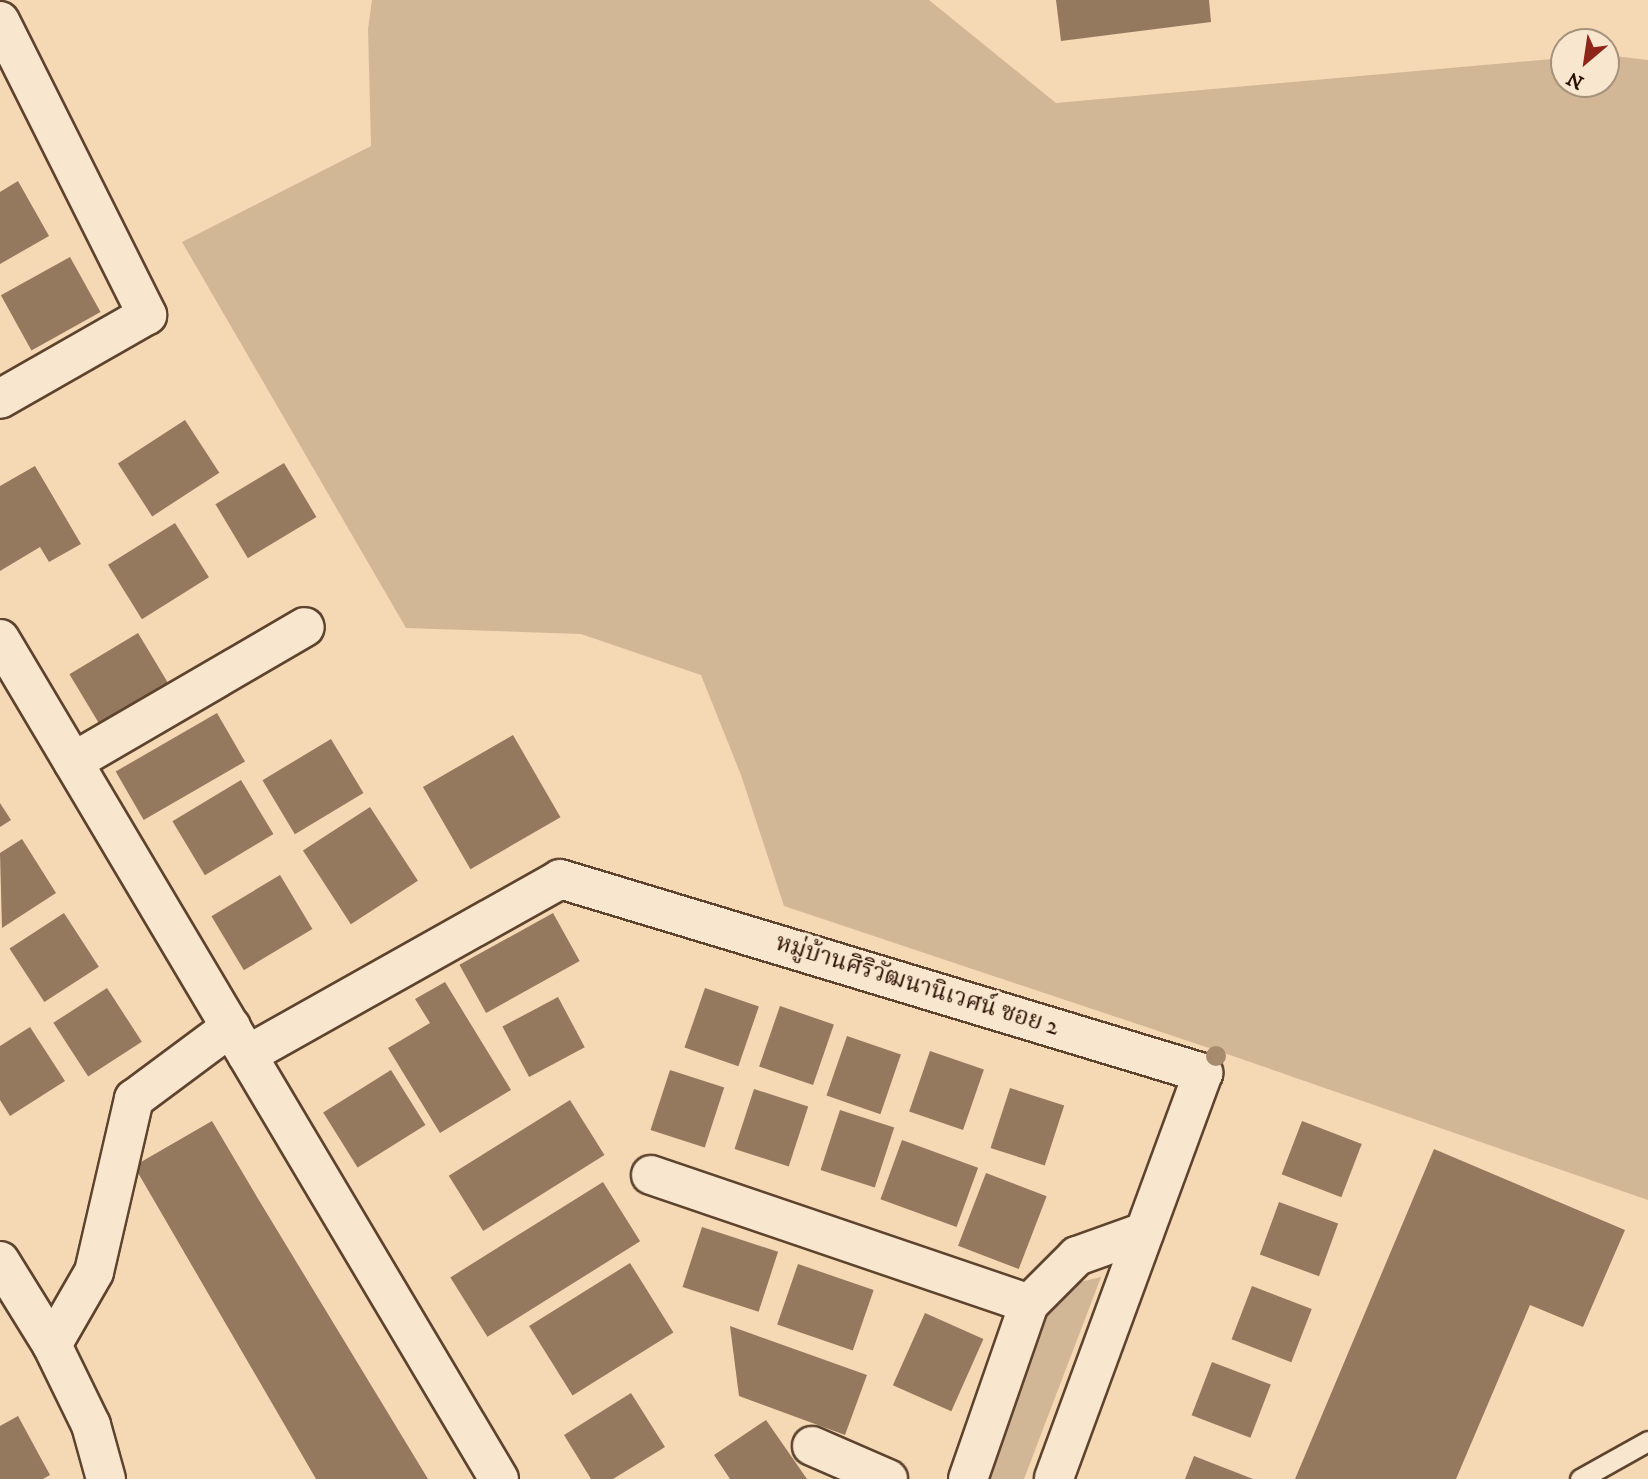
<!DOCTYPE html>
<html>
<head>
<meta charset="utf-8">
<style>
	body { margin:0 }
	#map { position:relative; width:1648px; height:1479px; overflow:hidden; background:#f4d9b4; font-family:"IM FELL DW Pica","Noto Serif Thai",serif }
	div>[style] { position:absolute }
	.green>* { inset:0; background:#d2b796 }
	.building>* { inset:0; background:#94795f; transform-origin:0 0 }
	.roads { filter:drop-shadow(2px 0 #5e432e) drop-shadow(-2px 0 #5e432e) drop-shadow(0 2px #5e432e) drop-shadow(0 -2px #5e432e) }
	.lane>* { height:19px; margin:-9.5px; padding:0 9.5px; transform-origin:9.5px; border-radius:9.5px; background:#f8e6ce }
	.street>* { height:38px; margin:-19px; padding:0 19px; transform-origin:19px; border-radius:19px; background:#f8e6ce }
	.trees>* { width:20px; height:20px; margin:-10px; border-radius:50%; background:#a68b6f }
	span { translate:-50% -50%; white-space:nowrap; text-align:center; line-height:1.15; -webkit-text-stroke:6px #f8e6ce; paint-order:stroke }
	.street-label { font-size:24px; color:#2c1102 }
	.north { position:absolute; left:1550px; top:28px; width:70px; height:70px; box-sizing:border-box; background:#f8e6ce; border:2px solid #a6917c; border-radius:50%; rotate:209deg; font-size:19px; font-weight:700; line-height:28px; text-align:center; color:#2c1102 }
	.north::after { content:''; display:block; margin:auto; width:24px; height:32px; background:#8f2418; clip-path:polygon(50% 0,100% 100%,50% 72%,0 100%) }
</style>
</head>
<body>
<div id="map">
	<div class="green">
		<i style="clip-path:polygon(372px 0,929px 0,1056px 103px,1564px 58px,1564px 84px,1606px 84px,1606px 55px,1648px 60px,1648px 1200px,1227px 1054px,784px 906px,741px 775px,701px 675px,581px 634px,406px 628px,182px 242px,371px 146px,368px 29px)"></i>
		<i style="clip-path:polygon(1101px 1277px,1024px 1479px,986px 1479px,1055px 1288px)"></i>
	</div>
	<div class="building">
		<i style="clip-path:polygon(1056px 0,1209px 0,1211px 22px,1061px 41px)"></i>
		<i style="clip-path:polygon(18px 181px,49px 236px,0 264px,0 192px)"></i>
		<i style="left:70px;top:257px;width:63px;height:79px;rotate:61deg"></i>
		<i style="left:185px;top:420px;width:63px;height:80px;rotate:57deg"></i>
		<i style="left:284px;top:463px;width:63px;height:80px;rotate:59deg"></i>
		<i style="clip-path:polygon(35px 466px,81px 544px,49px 562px,40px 547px,0 571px,0 486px)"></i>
		<i style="left:175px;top:523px;width:64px;height:79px;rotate:58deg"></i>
		<i style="left:138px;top:633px;width:63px;height:80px;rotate:59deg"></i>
		<i style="left:217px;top:713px;width:56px;height:117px;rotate:60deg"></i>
		<i style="left:513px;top:735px;width:95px;height:104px;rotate:60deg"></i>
		<i style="left:331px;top:739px;width:63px;height:80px;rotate:59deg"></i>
		<i style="left:241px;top:780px;width:63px;height:80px;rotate:59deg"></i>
		<i style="clip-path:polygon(0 803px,11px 820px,0 827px)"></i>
		<i style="left:370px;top:807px;width:88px;height:80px;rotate:57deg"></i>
		<i style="clip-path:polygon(22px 839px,56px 893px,2px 928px,0 853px)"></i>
		<i style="left:280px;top:875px;width:63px;height:80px;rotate:59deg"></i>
		<i style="left:64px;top:913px;width:64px;height:65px;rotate:57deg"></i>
		<i style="left:553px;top:913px;width:55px;height:107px;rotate:61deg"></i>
		<i style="clip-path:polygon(445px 982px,511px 1090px,440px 1133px,388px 1048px,430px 1023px,415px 999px)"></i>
		<i style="left:107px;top:988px;width:64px;height:64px;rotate:57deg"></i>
		<i style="left:705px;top:988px;width:57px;height:63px;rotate:19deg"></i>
		<i style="left:558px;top:997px;width:57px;height:63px;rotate:62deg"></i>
		<i style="left:780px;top:1006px;width:57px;height:64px;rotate:19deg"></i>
		<i style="clip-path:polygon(30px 1027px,65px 1081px,10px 1116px,0 1100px,0 1046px)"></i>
		<i style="left:847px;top:1036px;width:57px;height:63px;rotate:19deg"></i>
		<i style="left:930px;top:1051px;width:57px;height:64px;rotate:19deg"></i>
		<i style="left:391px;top:1070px;width:65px;height:80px;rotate:58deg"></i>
		<i style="left:670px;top:1070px;width:57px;height:63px;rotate:18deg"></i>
		<i style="left:1010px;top:1088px;width:57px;height:63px;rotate:18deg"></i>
		<i style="left:754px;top:1089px;width:57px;height:63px;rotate:18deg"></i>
		<i style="left:570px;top:1100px;width:65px;height:143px;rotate:58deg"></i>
		<i style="left:840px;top:1110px;width:57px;height:63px;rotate:18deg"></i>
		<i style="clip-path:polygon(212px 1121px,260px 1202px,428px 1479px,316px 1479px,134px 1166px)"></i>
		<i style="left:1302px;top:1121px;width:64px;height:57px;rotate:21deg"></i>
		<i style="left:902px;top:1140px;width:81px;height:63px;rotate:20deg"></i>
		<i style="clip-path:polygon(1434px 1149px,1625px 1230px,1583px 1327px,1530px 1305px,1456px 1479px,1295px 1479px)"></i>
		<i style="left:986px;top:1173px;width:65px;height:78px;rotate:21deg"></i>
		<i style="left:603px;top:1182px;width:70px;height:180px;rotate:58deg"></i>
		<i style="left:1279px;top:1202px;width:63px;height:56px;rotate:20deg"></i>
		<i style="left:702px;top:1227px;width:80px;height:63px;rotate:18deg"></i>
		<i style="left:630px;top:1263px;width:82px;height:119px;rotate:58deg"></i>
		<i style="left:798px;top:1264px;width:80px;height:64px;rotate:19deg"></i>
		<i style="left:1252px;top:1286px;width:64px;height:57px;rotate:21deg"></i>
		<i style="left:925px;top:1313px;width:64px;height:79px;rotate:24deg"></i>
		<i style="clip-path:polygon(730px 1326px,867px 1375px,845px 1435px,739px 1396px)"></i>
		<i style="left:1212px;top:1362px;width:63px;height:57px;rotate:21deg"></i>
		<i style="clip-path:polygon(631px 1393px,665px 1447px,613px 1479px,591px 1479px,564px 1435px)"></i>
		<i style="clip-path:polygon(18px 1416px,50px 1475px,43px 1479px,0 1479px,0 1426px)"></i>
		<i style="clip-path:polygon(766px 1420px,807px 1479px,730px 1479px,714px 1455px)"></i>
		<i style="clip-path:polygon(1194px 1456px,1253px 1479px,1185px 1479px)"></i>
	</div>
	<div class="roads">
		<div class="lane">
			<i style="left:1580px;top:1479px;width:78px;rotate:-29.2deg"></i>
		</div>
		<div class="street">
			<i style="left:0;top:21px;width:329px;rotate:63.4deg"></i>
			<i style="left:147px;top:315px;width:169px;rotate:150.3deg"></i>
			<i style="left:0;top:639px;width:977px;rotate:59.29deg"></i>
			<i style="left:73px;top:762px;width:268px;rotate:-30.2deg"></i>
			<i style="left:247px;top:1055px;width:359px;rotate:-29.3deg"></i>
			<i style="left:560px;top:879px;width:672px;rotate:16.79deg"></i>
			<i style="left:1203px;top:1073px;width:432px;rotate:110.2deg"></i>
			<i style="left:651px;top:1175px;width:399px;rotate:18.8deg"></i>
			<i style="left:0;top:1261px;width:99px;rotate:58.2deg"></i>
			<i style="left:52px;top:1345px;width:89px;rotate:64deg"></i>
			<i style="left:91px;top:1425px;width:56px;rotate:74.5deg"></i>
			<i style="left:52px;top:1345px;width:84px;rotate:-60.1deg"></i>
			<i style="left:94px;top:1272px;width:178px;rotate:-77deg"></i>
			<i style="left:134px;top:1099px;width:121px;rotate:-36.6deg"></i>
			<i style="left:812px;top:1446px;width:83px;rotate:23.5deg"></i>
			<i style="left:968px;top:1479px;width:185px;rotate:-70.8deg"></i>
			<i style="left:1029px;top:1304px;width:68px;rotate:-45deg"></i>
			<i style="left:1077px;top:1256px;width:71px;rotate:-19.7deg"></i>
		</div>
	</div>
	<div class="trees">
		<i style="left:1216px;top:1056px"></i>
	</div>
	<div class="street-label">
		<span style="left:917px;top:986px;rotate:17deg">หมู่บ้านศิริวัฒนานิเวศน์ ซอย 2</span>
	</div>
	<div class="north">N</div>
</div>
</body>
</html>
